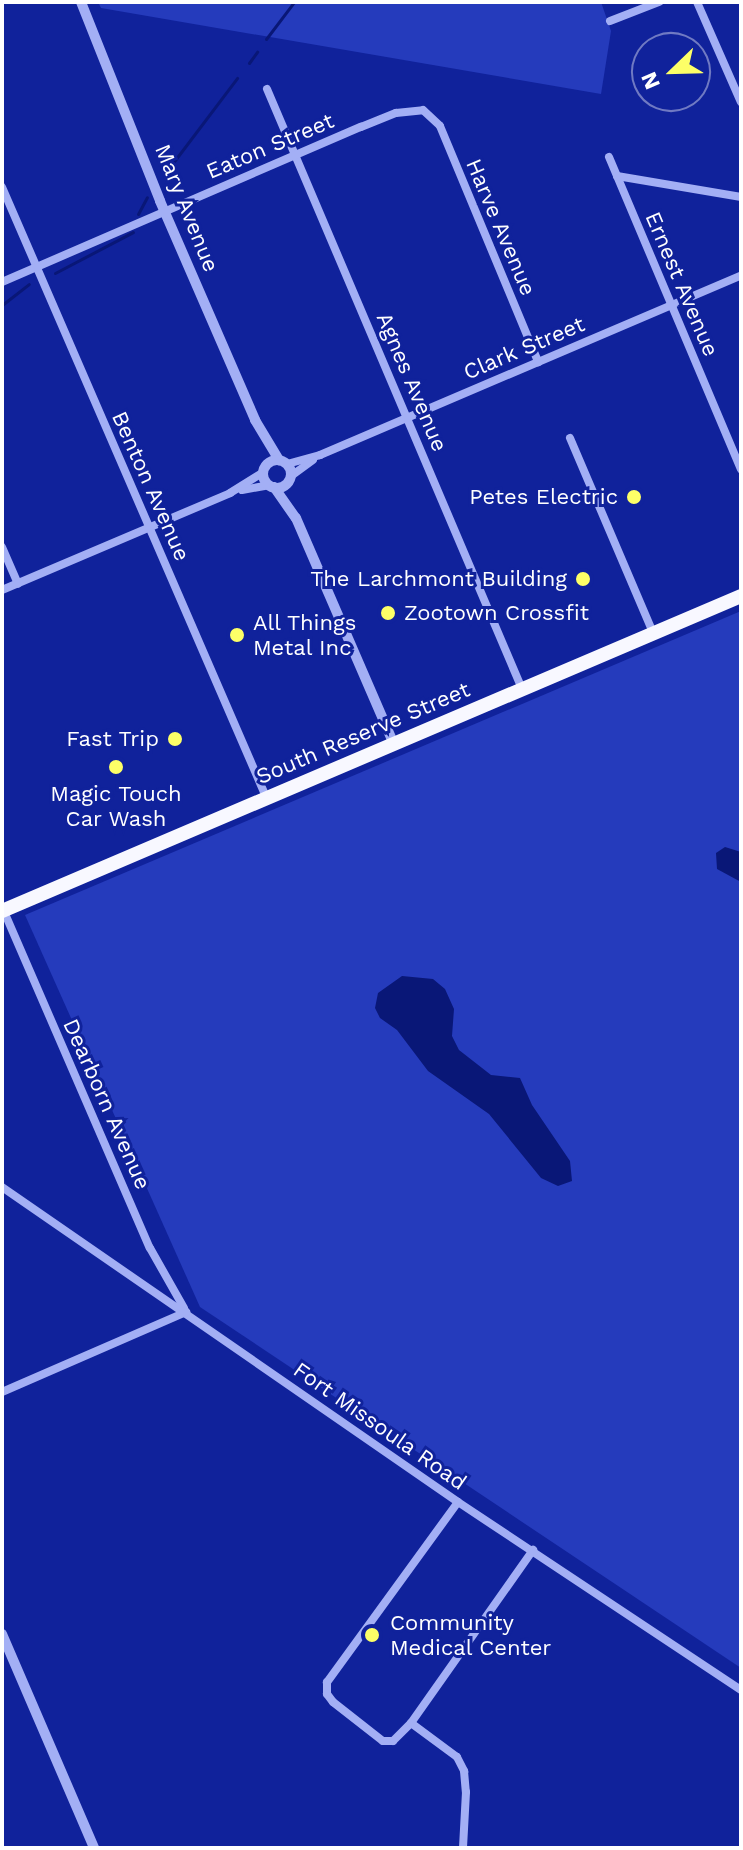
<!DOCTYPE html>
<html>
<head>
<meta charset="utf-8">
<style>
	body { margin:0 }
	#map { position:relative; width:743px; height:1850px; overflow:hidden; background:#10229b; font-family:"Work Sans",sans-serif }
	div>[style] { position:absolute }
	.green>* { inset:0; background:#253bbc }
	.water>* { inset:0; background:#091777 }
	.stream>* { height:3px; margin:-1.5px; padding:0 1.5px; transform-origin:1.5px; border-radius:1.5px; background:#091777 }
	.minor>* { height:8px; margin:-4px; padding:0 4px; transform-origin:4px; border-radius:4px; background:#a3aff5 }
	.tertiary>* { height:10px; margin:-5px; padding:0 5px; transform-origin:5px; border-radius:5px; background:#a3aff5 }
	.tertiary>.ring { margin:-5px; padding:0; box-sizing:content-box; background:none; border:10px solid #a3aff5; border-radius:50% }
	.trunk>* { height:14px; margin:-7px; padding:0 7px; transform-origin:7px; border-radius:7px; background:#f8f8ff }
	.dots>* { width:22px; height:22px; translate:-50% -50%; box-sizing:border-box; border:4px solid #10229b; border-radius:50% }
	span { translate:-50% -50%; white-space:nowrap; text-align:center; line-height:1.15; -webkit-text-stroke:6px #10229b; paint-order:stroke }
	.street-label { font-size:22px; color:#fff }
	.poi-label { font-size:22px; color:#fff }
	.right { translate:-100% -50%; text-align:right }
	.left { translate:0 -50%; text-align:left }
	.frame { position:absolute; inset:0; border:4px solid #fff; pointer-events:none }
	.north { position:absolute; left:631px; top:32px; width:80px; height:80px; box-sizing:border-box; background:#10229b; border:2px solid #707ac3; border-radius:50%; rotate:247deg; font-size:22px; font-weight:700; line-height:32px; text-align:center; color:#fff }
	.north::after { content:''; display:block; margin:auto; width:28px; height:36px; background:#fdff67; clip-path:polygon(50% 0,100% 100%,50% 72%,0 100%) }
</style>
</head>
<body>
<div id="map">
	<div class="green">
		<i style="clip-path:polygon(98px 2px,601px 2px,611px 31px,601px 94px,101px 8px)"></i>
		<i style="clip-path:polygon(741px 611px,741px 1668px,200px 1307px,25px 915px)"></i>
	</div>
	<div class="water">
		<i style="clip-path:polygon(725px 847px,741px 852px,741px 882px,717px 869px,716px 853px)"></i>
		<i style="clip-path:polygon(402px 976px,433px 979px,445px 989px,454px 1009px,452px 1036px,459px 1050px,491px 1075px,520px 1078px,532px 1105px,570px 1161px,572px 1181px,558px 1186px,541px 1178px,489px 1114px,428px 1071px,397px 1030px,380px 1018px,375px 1008px,378px 993px)"></i>
	</div>
	<div class="stream">
		<i style="left:266px;top:39px;width:46px;rotate:-52.9deg"></i>
		<i style="left:249px;top:63px;width:14px;rotate:-54deg"></i>
		<i style="left:166px;top:172px;width:118px;rotate:-52.9deg"></i>
		<i style="left:138px;top:214px;width:19px;rotate:-62deg"></i>
		<i style="left:55px;top:273px;width:88px;rotate:-27.7deg"></i>
		<i style="left:2px;top:305px;width:34px;rotate:-38deg"></i>
	</div>
	<div class="minor">
		<i style="left:697px;top:2px;width:109px;rotate:66.3deg"></i>
		<i style="left:610px;top:21px;width:53px;rotate:-21.2deg"></i>
		<i style="left:267px;top:89px;width:652px;rotate:66.97deg"></i>
		<i style="left:609px;top:157px;width:339px;rotate:67.1deg"></i>
		<i style="left:617px;top:176px;width:126px;rotate:9.6deg"></i>
		<i style="left:2px;top:187px;width:667px;rotate:66.59deg"></i>
		<i style="left:2px;top:282px;width:391px;rotate:-23.4deg"></i>
		<i style="left:361px;top:127px;width:38px;rotate:-22deg"></i>
		<i style="left:396px;top:113px;width:27px;rotate:-6deg"></i>
		<i style="left:423px;top:110px;width:23px;rotate:43deg"></i>
		<i style="left:440px;top:126px;width:256px;rotate:67.4deg"></i>
		<i style="left:570px;top:438px;width:212px;rotate:66.9deg"></i>
		<i style="left:287px;top:464px;width:34px;rotate:-15deg"></i>
		<i style="left:320px;top:455px;width:458px;rotate:-23.1deg"></i>
		<i style="left:291px;top:476px;width:27px;rotate:-36deg"></i>
		<i style="left:242px;top:490px;width:27px;rotate:-10deg"></i>
		<i style="left:2px;top:547px;width:40px;rotate:66.6deg"></i>
		<i style="left:2px;top:590px;width:248px;rotate:-23deg"></i>
		<i style="left:230px;top:493px;width:40px;rotate:-32deg"></i>
		<i style="left:3px;top:909px;width:369px;rotate:66.6deg"></i>
		<i style="left:150px;top:1248px;width:69px;rotate:60.5deg"></i>
		<i style="left:2px;top:1187px;width:554px;rotate:34.64deg"></i>
		<i style="left:458px;top:1502px;width:340px;rotate:33.6deg"></i>
		<i style="left:2px;top:1392px;width:201px;rotate:-23.5deg"></i>
		<i style="left:458px;top:1502px;width:223px;rotate:126deg"></i>
		<i style="left:327px;top:1682px;width:12px;rotate:90deg"></i>
		<i style="left:327px;top:1694px;width:10px;rotate:53deg"></i>
		<i style="left:333px;top:1702px;width:63px;rotate:38deg"></i>
		<i style="left:383px;top:1741px;width:10px"></i>
		<i style="left:393px;top:1741px;width:25px;rotate:-45deg"></i>
		<i style="left:411px;top:1723px;width:212px;rotate:-54.8deg"></i>
		<i style="left:411px;top:1723px;width:57px;rotate:36.5deg"></i>
		<i style="left:457px;top:1757px;width:16px;rotate:63deg"></i>
		<i style="left:464px;top:1771px;width:21px;rotate:85deg"></i>
		<i style="left:466px;top:1792px;width:56px;rotate:93.1deg"></i>
	</div>
	<div class="tertiary">
		<i style="left:81px;top:2px;width:214px;rotate:68.3deg"></i>
		<i style="left:160px;top:201px;width:239px;rotate:66.5deg"></i>
		<i style="left:255px;top:420px;width:47px;rotate:59deg"></i>
		<i class="ring" style="left:263px;top:460px;width:18px;height:18px"></i>
		<i style="left:274px;top:487px;width:38px;rotate:55deg"></i>
		<i style="left:296px;top:518px;width:246px;rotate:66.6deg"></i>
		<i style="left:2px;top:1634px;width:233px;rotate:66.7deg"></i>
	</div>
	<div class="trunk">
		<i style="left:2px;top:911px;width:803px;rotate:-23.09deg"></i>
	</div>
	<div class="dots">
		<i style="left:634px;top:497px;background:#fdff67"></i>
		<i style="left:583px;top:579px;background:#fdff67"></i>
		<i style="left:388px;top:613px;background:#fdff67"></i>
		<i style="left:237px;top:635px;background:#fdff67"></i>
		<i style="left:175px;top:739px;background:#fdff67"></i>
		<i style="left:116px;top:767px;background:#fdff67"></i>
		<i style="left:372px;top:1635px;background:#fdff67"></i>
	</div>
	<div class="street-label">
		<span style="left:270px;top:146px;rotate:-23deg">Eaton Street</span>
		<span style="left:187px;top:208px;rotate:68deg">Mary Avenue</span>
		<span style="left:501px;top:227px;rotate:67deg">Harve Avenue</span>
		<span style="left:682px;top:284px;rotate:67deg">Ernest Avenue</span>
		<span style="left:524px;top:348px;rotate:-23deg">Clark Street</span>
		<span style="left:412px;top:382px;rotate:67deg">Agnes Avenue</span>
		<span style="left:151px;top:486px;rotate:66deg">Benton Avenue</span>
		<span style="left:363px;top:733px;rotate:-23deg">South Reserve Street</span>
		<span style="left:107px;top:1104px;rotate:66deg">Dearborn Avenue</span>
		<span style="left:380px;top:1426px;rotate:35deg">Fort Missoula Road</span>
	</div>
	<div class="poi-label">
		<span class="right" style="left:618px;top:497px">Petes Electric</span>
		<span class="right" style="left:567px;top:579px">The Larchmont Building</span>
		<span class="left" style="left:404px;top:613px">Zootown Crossfit</span>
		<span class="left" style="left:253px;top:635px">All Things<br>Metal Inc</span>
		<span class="right" style="left:159px;top:739px">Fast Trip</span>
		<span style="left:116px;top:806px">Magic Touch<br>Car Wash</span>
		<span class="left" style="left:390px;top:1635px">Community<br>Medical Center</span>
	</div>
	<div class="frame"></div>
	<div class="north">N</div>
</div>
</body>
</html>
